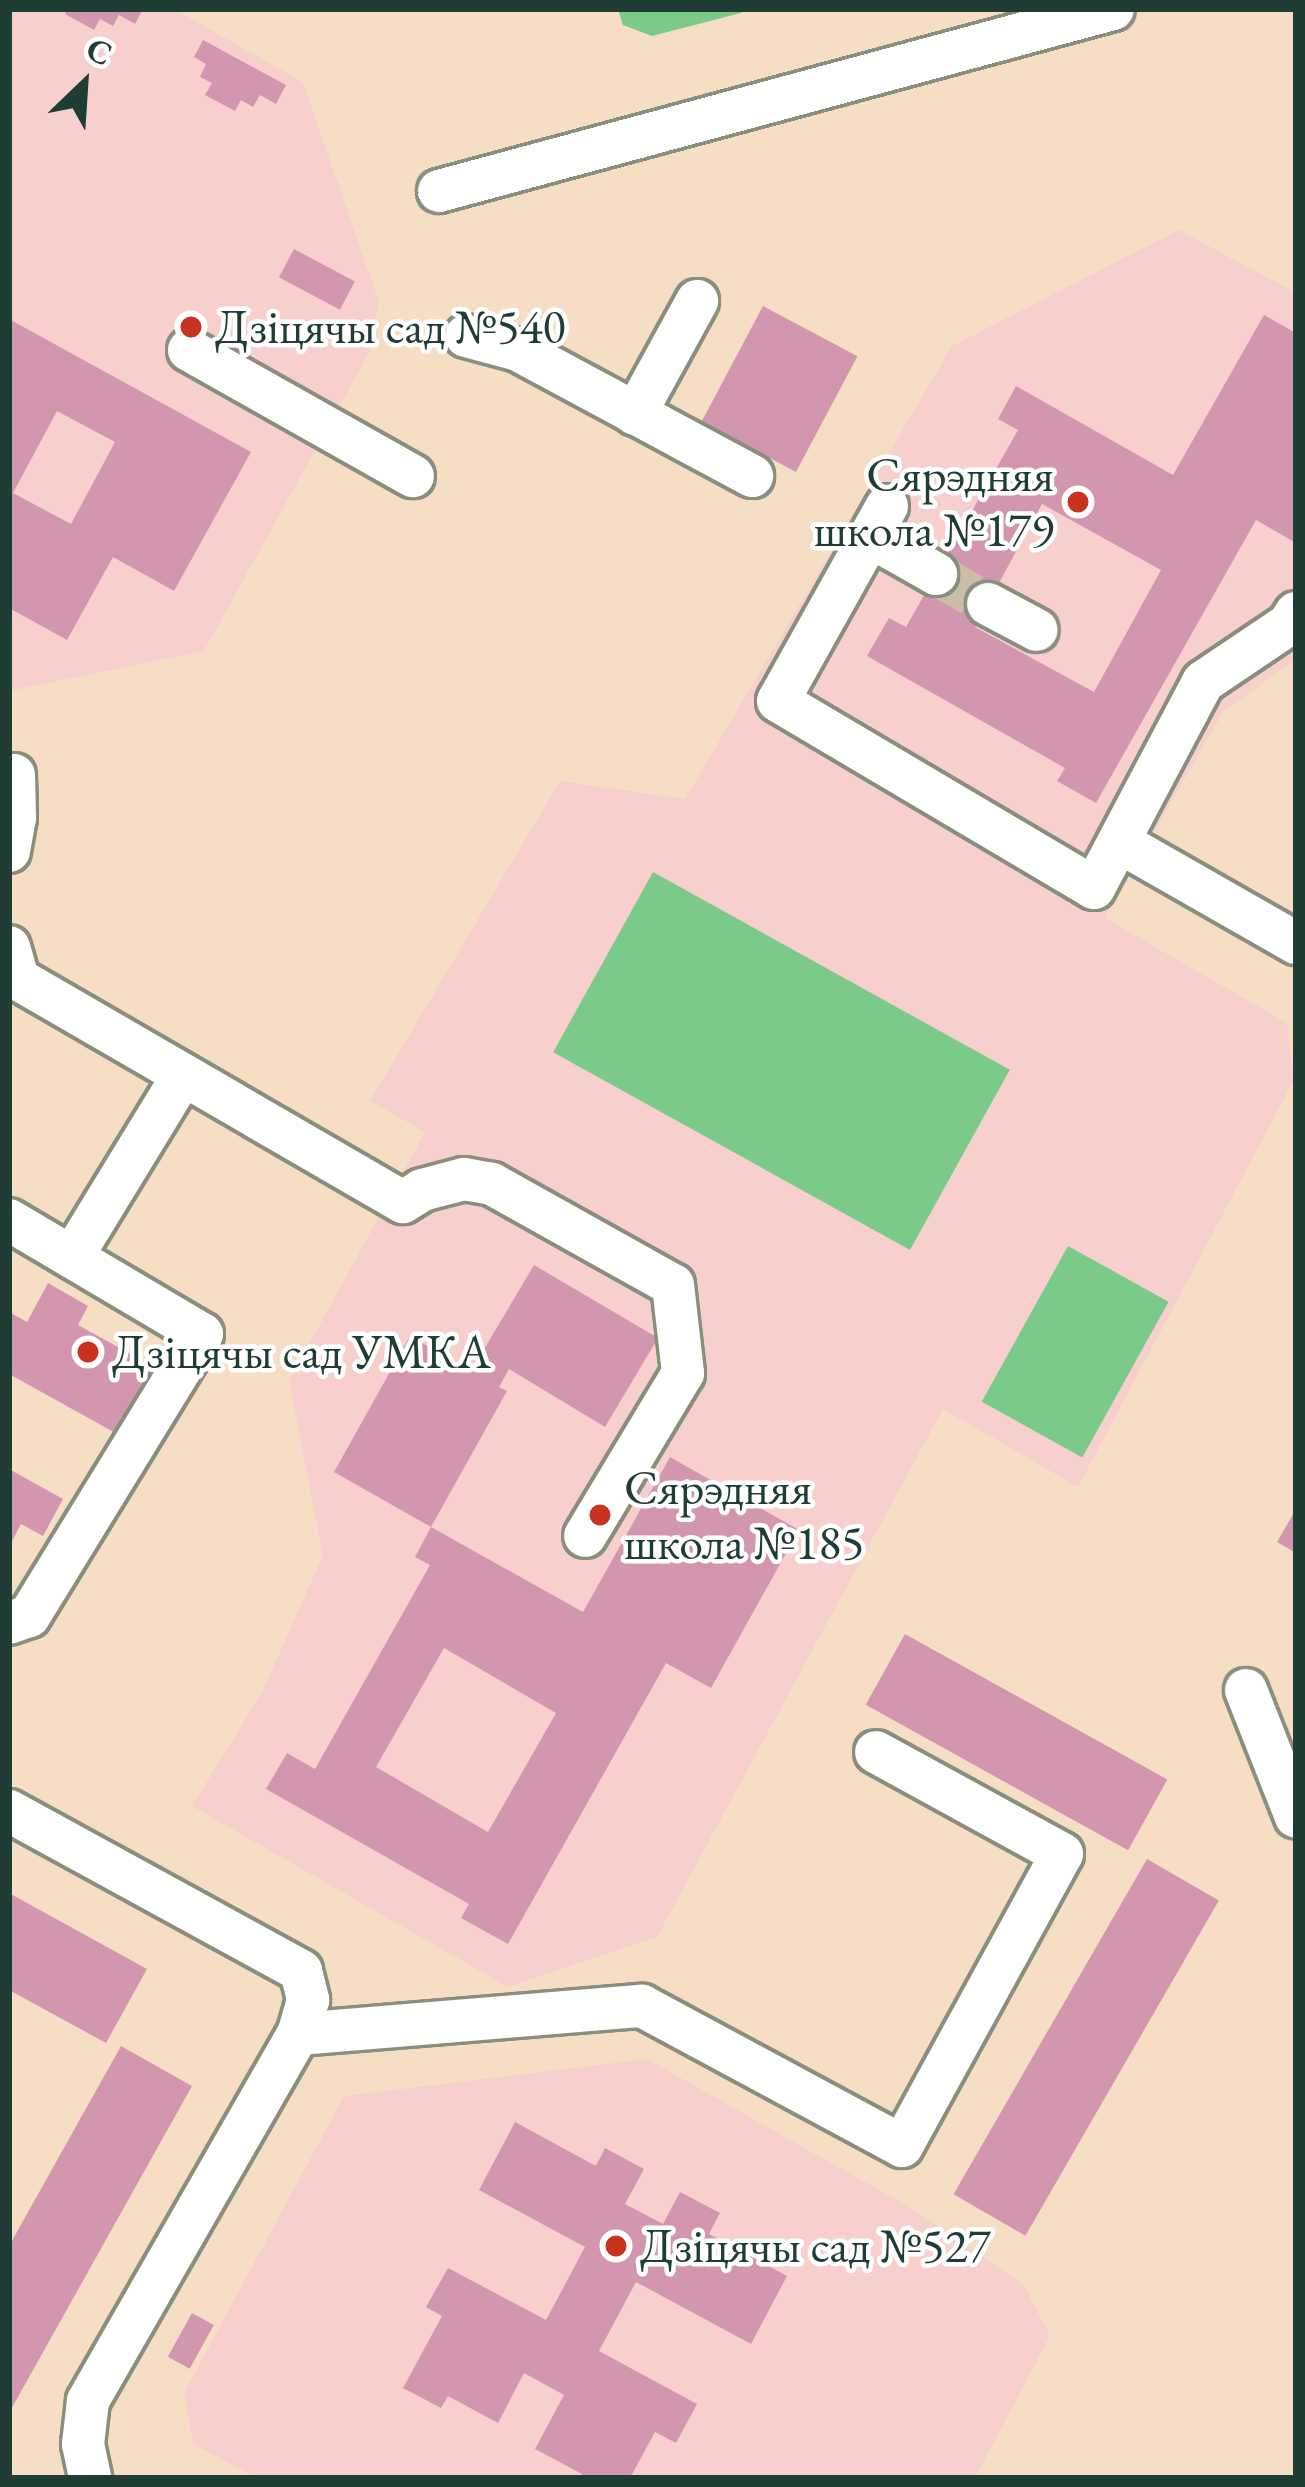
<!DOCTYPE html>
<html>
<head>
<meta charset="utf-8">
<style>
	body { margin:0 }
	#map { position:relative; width:1305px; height:2487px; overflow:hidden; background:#f6dec5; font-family:"EB Garamond",serif }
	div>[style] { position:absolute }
	.built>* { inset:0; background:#f7d0ce }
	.green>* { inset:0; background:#7cca8a; transform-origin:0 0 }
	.building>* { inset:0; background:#d297af; transform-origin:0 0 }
	.minor-tunnel>* { height:42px; margin-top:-21px; transform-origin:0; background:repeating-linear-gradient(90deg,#cbbea8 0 42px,transparent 0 63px) }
	.roads { filter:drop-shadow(3px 0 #8a8e7c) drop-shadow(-3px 0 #8a8e7c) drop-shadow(0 3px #8a8e7c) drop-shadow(0 -3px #8a8e7c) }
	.minor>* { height:42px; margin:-21px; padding:0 21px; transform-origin:21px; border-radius:21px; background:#fff }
	.dots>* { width:33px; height:33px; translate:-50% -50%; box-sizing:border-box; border:6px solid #fff; border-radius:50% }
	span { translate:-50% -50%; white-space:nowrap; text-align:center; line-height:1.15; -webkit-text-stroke:9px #fff; paint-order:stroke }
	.poi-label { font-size:48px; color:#1f3d34 }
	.left { translate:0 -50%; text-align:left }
	.right { translate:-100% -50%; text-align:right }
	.frame { position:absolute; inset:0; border:12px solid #1f3d34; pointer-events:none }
	.north { position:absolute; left:24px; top:24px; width:120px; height:120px; -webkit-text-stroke:9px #fff; paint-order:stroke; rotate:25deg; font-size:33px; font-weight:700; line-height:48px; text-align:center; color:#1f3d34 }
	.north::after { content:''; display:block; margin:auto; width:42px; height:54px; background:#1f3d34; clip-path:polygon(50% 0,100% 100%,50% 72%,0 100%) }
</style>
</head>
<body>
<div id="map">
	<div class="built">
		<i style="clip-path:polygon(9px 9px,174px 9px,303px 82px,379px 302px,369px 353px,204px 651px,9px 691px)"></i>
		<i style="clip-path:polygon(1179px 230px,1296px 293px,1296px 659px,1223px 712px,1105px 918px,1287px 1023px,1293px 1082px,1078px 1487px,943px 1409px,657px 1937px,508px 1987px,192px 1806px,262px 1692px,323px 1555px,289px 1381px,425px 1132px,370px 1101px,560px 781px,685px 799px,952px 346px)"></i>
		<i style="clip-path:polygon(647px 2059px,911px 2208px,1024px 2285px,1050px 2336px,975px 2478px,257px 2478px,193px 2444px,184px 2393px,344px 2096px)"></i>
	</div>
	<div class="green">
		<i style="clip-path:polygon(618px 9px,740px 9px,741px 13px,652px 36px,623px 25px)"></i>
		<i style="left:653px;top:872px;width:408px;height:206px;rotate:29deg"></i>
		<i style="left:1068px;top:1246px;width:115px;height:178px;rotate:29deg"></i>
	</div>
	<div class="building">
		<i style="clip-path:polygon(67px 9px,143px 9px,135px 24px,119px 15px,113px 26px,100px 19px,94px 30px,65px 14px)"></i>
		<i style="clip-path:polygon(203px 40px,286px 85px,276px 104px,260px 95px,253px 107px,241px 100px,235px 111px,205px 95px,212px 83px,200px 77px,206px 64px,194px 57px)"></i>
		<i style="left:294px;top:249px;width:69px;height:32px;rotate:28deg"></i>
		<i style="left:763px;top:306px;width:107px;height:131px;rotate:28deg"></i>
		<i style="clip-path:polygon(evenodd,1264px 315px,1296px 333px,1296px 543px,1256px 520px,1096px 803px,1057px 781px,1065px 768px,867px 656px,889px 618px,906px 627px,1018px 430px,998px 419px,1016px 386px,1173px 475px,1264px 315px,1042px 504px,1161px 570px,1094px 692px,975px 627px,1042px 504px)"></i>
		<i style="clip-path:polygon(evenodd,9px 319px,251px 452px,174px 591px,113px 557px,67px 640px,9px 608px,9px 319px,57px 411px,115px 442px,71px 524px,13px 493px,57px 411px)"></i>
		<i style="clip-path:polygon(534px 1265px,658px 1338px,605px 1427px,509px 1369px,499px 1387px,507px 1391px,431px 1527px,334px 1472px,410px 1336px,471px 1371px)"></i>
		<i style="clip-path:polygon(48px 1283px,88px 1306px,78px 1325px,156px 1368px,119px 1435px,9px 1374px,9px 1312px,27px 1322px)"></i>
		<i style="clip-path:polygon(evenodd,670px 1457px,799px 1530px,711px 1688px,666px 1663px,508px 1944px,461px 1918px,469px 1904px,266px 1789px,287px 1753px,315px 1769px,430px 1565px,415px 1557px,431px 1527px,583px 1612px,670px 1457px,444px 1648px,556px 1713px,488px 1832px,376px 1767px,444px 1648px)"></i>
		<i style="clip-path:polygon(9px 1469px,63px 1499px,43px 1536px,21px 1524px,9px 1547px)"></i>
		<i style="clip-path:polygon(1296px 1509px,1296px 1553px,1277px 1542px)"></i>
		<i style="left:905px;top:1634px;width:300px;height:81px;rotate:29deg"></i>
		<i style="left:1147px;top:1859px;width:83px;height:387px;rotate:30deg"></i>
		<i style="clip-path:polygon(9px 1893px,147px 1969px,106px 2043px,9px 1990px)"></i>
		<i style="clip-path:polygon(121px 2046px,192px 2086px,9px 2413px,9px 2246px)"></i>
		<i style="clip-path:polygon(515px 2122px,596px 2166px,605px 2148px,644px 2169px,625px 2204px,663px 2224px,680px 2192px,720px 2213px,709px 2234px,787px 2276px,751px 2344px,636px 2282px,599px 2351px,697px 2404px,676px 2443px,655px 2432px,630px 2478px,580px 2478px,582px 2474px,535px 2449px,564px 2395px,524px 2373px,498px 2423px,448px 2396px,441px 2408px,403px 2388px,442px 2316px,426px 2307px,448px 2268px,546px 2320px,585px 2247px,479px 2190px)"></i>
		<i style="left:192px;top:2313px;width:25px;height:50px;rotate:29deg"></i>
	</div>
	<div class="minor-tunnel">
		<i style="left:936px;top:574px;width:60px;rotate:30deg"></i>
	</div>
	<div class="roads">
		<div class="minor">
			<i style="left:439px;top:191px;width:698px;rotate:-15.11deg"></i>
			<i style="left:466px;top:336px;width:54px;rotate:15.1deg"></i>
			<i style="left:518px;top:350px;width:266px;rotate:28.3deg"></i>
			<i style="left:189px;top:350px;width:257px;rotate:29.4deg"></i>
			<i style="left:635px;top:414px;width:129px;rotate:-61.2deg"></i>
			<i style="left:887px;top:506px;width:223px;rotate:119.2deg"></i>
			<i style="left:778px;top:701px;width:367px;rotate:30.6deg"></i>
			<i style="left:1094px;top:888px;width:233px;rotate:-62.1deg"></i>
			<i style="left:1203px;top:682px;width:104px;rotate:-34deg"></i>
			<i style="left:1289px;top:624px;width:13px;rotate:-58deg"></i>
			<i style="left:871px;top:537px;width:75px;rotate:29.6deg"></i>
			<i style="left:988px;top:604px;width:55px;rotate:28deg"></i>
			<i style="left:1119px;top:842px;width:204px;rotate:29.7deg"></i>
			<i style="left:9px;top:851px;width:34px;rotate:-80deg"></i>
			<i style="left:15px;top:818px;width:43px;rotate:-91.3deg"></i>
			<i style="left:9px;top:947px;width:33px;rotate:74deg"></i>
			<i style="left:18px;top:979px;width:445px;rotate:30.1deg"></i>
			<i style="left:403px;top:1202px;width:22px;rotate:-32deg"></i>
			<i style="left:422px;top:1190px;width:43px;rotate:-14.7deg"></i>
			<i style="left:464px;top:1179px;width:28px;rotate:10deg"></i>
			<i style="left:492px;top:1184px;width:207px;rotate:29.2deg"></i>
			<i style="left:673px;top:1285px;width:89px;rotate:83.5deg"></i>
			<i style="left:683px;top:1373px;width:190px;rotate:121deg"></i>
			<i style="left:9px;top:1220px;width:224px;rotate:30.6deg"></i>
			<i style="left:202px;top:1334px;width:331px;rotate:121.5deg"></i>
			<i style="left:29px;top:1616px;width:21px;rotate:161deg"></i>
			<i style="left:72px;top:1257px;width:211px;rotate:-58.6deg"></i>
			<i style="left:1246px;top:1690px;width:136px;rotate:68.5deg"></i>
			<i style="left:9px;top:1811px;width:333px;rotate:28.7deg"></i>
			<i style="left:301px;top:1971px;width:30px;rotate:76deg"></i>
			<i style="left:308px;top:2000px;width:35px;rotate:106deg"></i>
			<i style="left:298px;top:2034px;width:423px;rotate:119.8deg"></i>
			<i style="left:88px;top:2401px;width:43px;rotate:96.6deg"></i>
			<i style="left:83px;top:2444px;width:35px;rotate:78deg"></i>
			<i style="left:298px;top:2034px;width:345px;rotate:-4.7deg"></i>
			<i style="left:642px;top:2006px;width:295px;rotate:28.3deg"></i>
			<i style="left:902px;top:2146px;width:333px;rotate:-61.3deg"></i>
			<i style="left:1062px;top:1854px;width:212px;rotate:-151.3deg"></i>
		</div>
	</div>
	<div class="dots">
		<i style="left:191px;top:327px;background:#c8321e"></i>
		<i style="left:1078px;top:502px;background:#c8321e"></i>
		<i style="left:88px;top:1352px;background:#c8321e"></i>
		<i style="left:600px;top:1515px;background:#c8321e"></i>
		<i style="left:616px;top:2246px;background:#c8321e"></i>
	</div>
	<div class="poi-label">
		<span class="left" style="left:215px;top:327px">Дзіцячы сад №540</span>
		<span class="right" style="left:1054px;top:502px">Сярэдняя<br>школа №179</span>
		<span class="left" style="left:112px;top:1352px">Дзіцячы сад УМКА</span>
		<span class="left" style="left:624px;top:1515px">Сярэдняя<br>школа №185</span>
		<span class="left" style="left:640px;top:2246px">Дзіцячы сад №527</span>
	</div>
	<div class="frame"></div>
	<div class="north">С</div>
</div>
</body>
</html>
